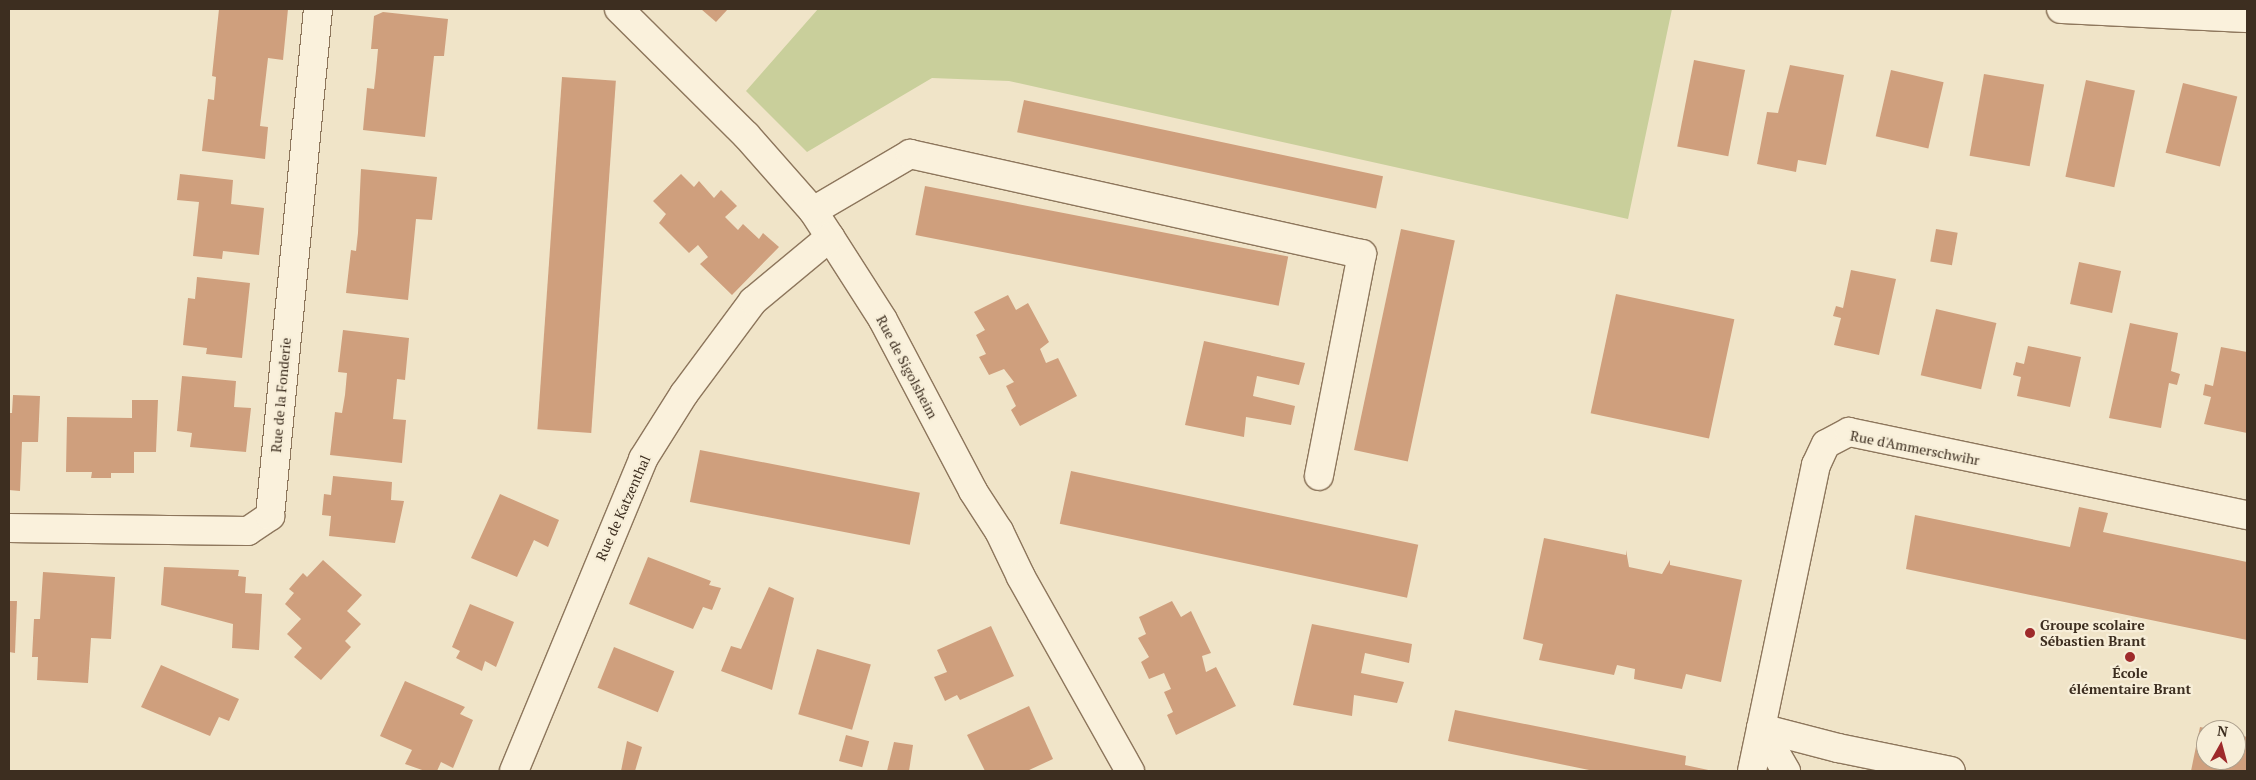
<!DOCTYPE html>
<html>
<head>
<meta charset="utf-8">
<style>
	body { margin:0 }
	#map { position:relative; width:2256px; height:780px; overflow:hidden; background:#f0e4c8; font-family:"PT Serif",serif }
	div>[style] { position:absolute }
	.green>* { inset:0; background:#c9cf9b }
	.building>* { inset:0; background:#cf9f7d; transform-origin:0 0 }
	.roads { filter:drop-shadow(1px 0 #8d765c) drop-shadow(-1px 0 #8d765c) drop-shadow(0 1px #8d765c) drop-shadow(0 -1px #8d765c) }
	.minor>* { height:28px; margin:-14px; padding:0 14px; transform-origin:14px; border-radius:14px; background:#faf1dc }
	.dots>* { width:14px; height:14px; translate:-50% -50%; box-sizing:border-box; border:2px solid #f7eed8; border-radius:50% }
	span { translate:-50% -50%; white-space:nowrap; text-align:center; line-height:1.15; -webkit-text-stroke:4.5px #f7eed8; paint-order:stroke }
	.street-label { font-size:14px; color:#3d2e20 }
	.poi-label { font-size:14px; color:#3d2e20; font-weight:700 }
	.left { translate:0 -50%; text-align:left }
	.frame { position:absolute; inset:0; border:10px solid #3d2e20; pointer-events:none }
	.north { position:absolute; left:2196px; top:720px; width:50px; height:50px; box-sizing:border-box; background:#f7eed8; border:1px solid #ada18e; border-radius:50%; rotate:7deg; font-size:14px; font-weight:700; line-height:20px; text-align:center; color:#3d2e20 }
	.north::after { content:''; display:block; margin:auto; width:18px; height:22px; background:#9e2a2b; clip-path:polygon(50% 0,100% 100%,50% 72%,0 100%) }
</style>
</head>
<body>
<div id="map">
	<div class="green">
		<i style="clip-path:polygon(818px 9px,1672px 9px,1628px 219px,1009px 81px,932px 78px,807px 152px,746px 91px)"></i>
	</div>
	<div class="building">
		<i style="clip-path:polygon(219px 9px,288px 9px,283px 60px,268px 58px,260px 126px,268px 127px,265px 159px,202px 151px,208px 99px,214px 100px,216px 77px,212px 76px)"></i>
		<i style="clip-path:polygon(701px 9px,728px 9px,716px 22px)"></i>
		<i style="clip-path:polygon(383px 12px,448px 19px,444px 56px,434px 56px,425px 137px,363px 130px,367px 88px,374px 89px,376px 71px,378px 49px,371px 49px,374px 16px)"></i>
		<i style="left:1694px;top:60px;width:52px;height:88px;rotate:11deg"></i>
		<i style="clip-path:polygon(1790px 65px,1844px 75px,1826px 165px,1798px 160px,1796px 172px,1757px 164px,1767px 112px,1778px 113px)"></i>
		<i style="left:1891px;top:70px;width:54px;height:68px;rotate:13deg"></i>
		<i style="left:1984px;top:74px;width:61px;height:83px;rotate:10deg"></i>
		<i style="left:562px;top:77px;width:54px;height:353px;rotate:4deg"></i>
		<i style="left:2086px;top:80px;width:50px;height:99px;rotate:12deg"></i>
		<i style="left:2183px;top:83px;width:56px;height:72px;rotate:14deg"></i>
		<i style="left:1024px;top:100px;width:367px;height:33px;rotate:12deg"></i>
		<i style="clip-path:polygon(361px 169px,437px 177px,432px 220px,416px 219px,408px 300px,346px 293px,351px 250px,356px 251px,358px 233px)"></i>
		<i style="clip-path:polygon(180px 174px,233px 180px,231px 204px,264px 208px,259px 255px,223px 251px,222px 259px,193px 256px,199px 202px,177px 200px)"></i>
		<i style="clip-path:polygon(681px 174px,694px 187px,699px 181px,714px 198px,721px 190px,737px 206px,725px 217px,738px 230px,743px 224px,759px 239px,763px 233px,779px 247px,732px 295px,700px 264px,708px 257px,698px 245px,689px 253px,659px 223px,666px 214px,653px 201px)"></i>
		<i style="left:925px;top:186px;width:370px;height:50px;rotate:11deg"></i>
		<i style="left:1401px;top:229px;width:55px;height:226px;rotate:12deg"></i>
		<i style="left:1936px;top:229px;width:22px;height:33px;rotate:10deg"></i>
		<i style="left:2079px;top:262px;width:43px;height:43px;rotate:12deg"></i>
		<i style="clip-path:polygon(1851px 270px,1896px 279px,1879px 355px,1834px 345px,1841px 318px,1833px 316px,1836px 306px,1843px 308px)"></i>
		<i style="clip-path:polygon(197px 277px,250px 283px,242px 358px,206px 354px,207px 348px,183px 345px,188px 298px,195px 299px)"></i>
		<i style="left:1616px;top:294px;width:121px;height:122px;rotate:12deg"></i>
		<i style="clip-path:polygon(1008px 295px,1016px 310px,1028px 303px,1049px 342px,1040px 349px,1046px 363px,1058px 358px,1077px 396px,1020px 426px,1011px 410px,1016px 406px,1006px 386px,1014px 382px,1004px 369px,989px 375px,979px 357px,986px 354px,976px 335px,985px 330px,974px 312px)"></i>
		<i style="left:1936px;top:309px;width:62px;height:68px;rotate:13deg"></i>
		<i style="clip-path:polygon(2130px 323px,2178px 333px,2171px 371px,2180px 374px,2177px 385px,2169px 383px,2161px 428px,2109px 418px)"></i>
		<i style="clip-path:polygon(343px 330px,409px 338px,405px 380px,397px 379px,393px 419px,406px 420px,402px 463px,330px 455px,335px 412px,342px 413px,345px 395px,347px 373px,338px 372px)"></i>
		<i style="clip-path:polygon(1204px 341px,1305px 363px,1299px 385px,1257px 376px,1253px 396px,1295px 406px,1291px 425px,1246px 417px,1244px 437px,1185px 425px)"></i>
		<i style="clip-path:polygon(2028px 346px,2081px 357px,2070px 407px,2017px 396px,2021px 377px,2013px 375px,2016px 362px,2024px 364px)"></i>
		<i style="clip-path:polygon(2221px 347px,2247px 352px,2247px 433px,2204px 424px,2211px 397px,2203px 395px,2205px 384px,2213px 386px)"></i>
		<i style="clip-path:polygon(182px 376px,236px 381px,234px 407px,251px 408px,246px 452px,190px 447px,192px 433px,177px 431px)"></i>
		<i style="clip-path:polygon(13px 395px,40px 396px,38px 442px,22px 442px,20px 491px,9px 490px,9px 413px,12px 413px)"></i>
		<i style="clip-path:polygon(132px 400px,158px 400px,156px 452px,134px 452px,134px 473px,111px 473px,111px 478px,91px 478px,92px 472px,66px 472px,67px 417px,132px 418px)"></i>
		<i style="left:700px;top:450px;width:224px;height:53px;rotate:11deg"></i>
		<i style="left:1071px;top:471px;width:355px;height:54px;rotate:12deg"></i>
		<i style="clip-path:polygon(333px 476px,392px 482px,391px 500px,404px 501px,395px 543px,329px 536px,331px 516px,322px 515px,324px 494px,331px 495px)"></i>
		<i style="clip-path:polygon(500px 494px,559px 520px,548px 547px,534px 540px,517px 577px,471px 558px)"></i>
		<i style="clip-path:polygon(2079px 507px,2108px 513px,2103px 532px,2247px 562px,2247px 640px,1906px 569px,1915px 515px,2070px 547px)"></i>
		<i style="clip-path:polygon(1544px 538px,1626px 555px,1626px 550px,1629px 567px,1662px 574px,1670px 560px,1670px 565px,1742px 580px,1721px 682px,1686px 674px,1682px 689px,1634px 679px,1635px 669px,1617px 665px,1614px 675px,1539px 660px,1543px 644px,1523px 639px)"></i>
		<i style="clip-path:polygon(648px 557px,711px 581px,709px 585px,721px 588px,712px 610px,703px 607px,693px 629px,629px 604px)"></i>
		<i style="clip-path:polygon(323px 560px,362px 595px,347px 611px,361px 624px,345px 641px,351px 647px,321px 680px,294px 657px,302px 648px,287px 634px,301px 619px,285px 604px,294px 593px,289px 589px,303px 573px,307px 577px)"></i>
		<i style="clip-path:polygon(164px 567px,239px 570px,238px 576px,246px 577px,245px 593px,262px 594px,259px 650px,232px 648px,233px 624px,161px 605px)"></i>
		<i style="clip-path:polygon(43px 572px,115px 577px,111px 639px,91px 638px,88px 683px,37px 680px,38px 657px,32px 657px,34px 619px,40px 619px)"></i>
		<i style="clip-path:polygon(769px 587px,794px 598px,772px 690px,721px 671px,731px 646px,741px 649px)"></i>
		<i style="clip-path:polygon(9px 601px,17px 601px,15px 653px,9px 652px)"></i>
		<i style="clip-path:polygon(1172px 601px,1181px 617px,1191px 611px,1211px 653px,1202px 656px,1206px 672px,1216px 667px,1236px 706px,1176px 735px,1167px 715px,1173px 712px,1164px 692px,1171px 689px,1164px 673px,1149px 679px,1141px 662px,1149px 657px,1138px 638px,1146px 634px,1139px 617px)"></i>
		<i style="clip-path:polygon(470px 604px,514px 622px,496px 667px,485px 661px,482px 671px,456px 658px,460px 651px,452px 647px)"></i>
		<i style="clip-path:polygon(1312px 624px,1412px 644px,1409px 663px,1365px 653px,1361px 673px,1404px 682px,1397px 703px,1354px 695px,1352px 716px,1293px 705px)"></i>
		<i style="clip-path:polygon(991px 626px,1014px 676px,960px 700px,957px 695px,945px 701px,934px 677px,947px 672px,937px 650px)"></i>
		<i style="left:614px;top:647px;width:65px;height:44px;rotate:22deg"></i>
		<i style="left:817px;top:649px;width:56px;height:68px;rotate:16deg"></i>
		<i style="clip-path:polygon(161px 665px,239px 699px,229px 721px,219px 717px,210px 736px,141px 707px)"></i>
		<i style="clip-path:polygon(405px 681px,465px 707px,460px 714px,473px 720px,453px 768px,441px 762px,437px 771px,425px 771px,405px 764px,412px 750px,380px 736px)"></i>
		<i style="clip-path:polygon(1029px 706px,1053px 759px,1027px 771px,985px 771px,967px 735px)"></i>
		<i style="clip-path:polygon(1455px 710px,1686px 756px,1685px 765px,1713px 771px,1594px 771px,1448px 741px)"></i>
		<i style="clip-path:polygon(2200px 727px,2210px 729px,2206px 730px,2206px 760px,2236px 760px,2236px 734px,2247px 737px,2247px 771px,2191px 771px)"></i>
		<i style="left:846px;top:735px;width:24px;height:27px;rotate:15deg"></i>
		<i style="clip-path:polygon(627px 741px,642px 747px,635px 771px,621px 771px)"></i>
		<i style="clip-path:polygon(894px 742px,913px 745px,909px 771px,887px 771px)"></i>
	</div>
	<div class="roads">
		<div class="minor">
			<i style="left:619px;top:9px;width:179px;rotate:44.8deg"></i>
			<i style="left:746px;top:135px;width:101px;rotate:48.6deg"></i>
			<i style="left:813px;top:211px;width:31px;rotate:57deg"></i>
			<i style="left:830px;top:237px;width:98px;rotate:57.4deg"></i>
			<i style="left:883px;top:320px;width:193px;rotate:62.2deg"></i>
			<i style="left:973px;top:491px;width:48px;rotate:57deg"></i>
			<i style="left:999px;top:531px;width:51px;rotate:64.4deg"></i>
			<i style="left:1021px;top:577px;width:223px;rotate:60.7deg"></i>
			<i style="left:2061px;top:9px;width:186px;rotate:2.8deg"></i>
			<i style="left:813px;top:211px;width:113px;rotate:-30.4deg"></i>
			<i style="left:910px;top:154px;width:463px;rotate:12.5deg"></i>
			<i style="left:1362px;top:254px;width:226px;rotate:101deg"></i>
			<i style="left:9px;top:528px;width:239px;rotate:0.7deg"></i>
			<i style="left:248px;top:531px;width:27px;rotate:-34deg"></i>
			<i style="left:270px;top:516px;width:509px;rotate:-84.59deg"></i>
			<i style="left:1761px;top:728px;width:80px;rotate:14.6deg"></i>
			<i style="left:1838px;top:748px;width:115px;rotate:11.5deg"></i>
			<i style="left:1761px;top:728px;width:50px;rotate:59.8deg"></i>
			<i style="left:514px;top:771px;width:338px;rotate:-67.5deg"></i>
			<i style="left:643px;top:459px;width:77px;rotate:-57.8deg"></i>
			<i style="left:684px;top:394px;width:116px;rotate:-53.4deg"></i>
			<i style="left:753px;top:301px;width:100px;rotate:-39.7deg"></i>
			<i style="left:1752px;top:771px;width:313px;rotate:-78.2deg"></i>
			<i style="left:1816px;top:465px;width:23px;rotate:-65deg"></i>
			<i style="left:1826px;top:444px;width:26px;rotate:-28deg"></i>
			<i style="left:1849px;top:432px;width:407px;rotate:11.8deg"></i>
		</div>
	</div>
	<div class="dots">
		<i style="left:2030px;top:633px;background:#9e2a2b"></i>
		<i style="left:2130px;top:657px;background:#9e2a2b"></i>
	</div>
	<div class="street-label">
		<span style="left:907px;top:367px;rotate:62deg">Rue de Sigolsheim</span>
		<span style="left:281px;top:395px;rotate:-85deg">Rue de la Fonderie</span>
		<span style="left:1915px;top:448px;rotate:11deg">Rue d'Ammerschwihr</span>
		<span style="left:623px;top:508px;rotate:-66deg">Rue de Katzenthal</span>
	</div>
	<div class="poi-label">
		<span class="left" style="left:2040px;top:633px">Groupe scolaire<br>Sébastien Brant</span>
		<span style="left:2130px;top:681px">École<br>élémentaire Brant</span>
	</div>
	<div class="frame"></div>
	<div class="north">N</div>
</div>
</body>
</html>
